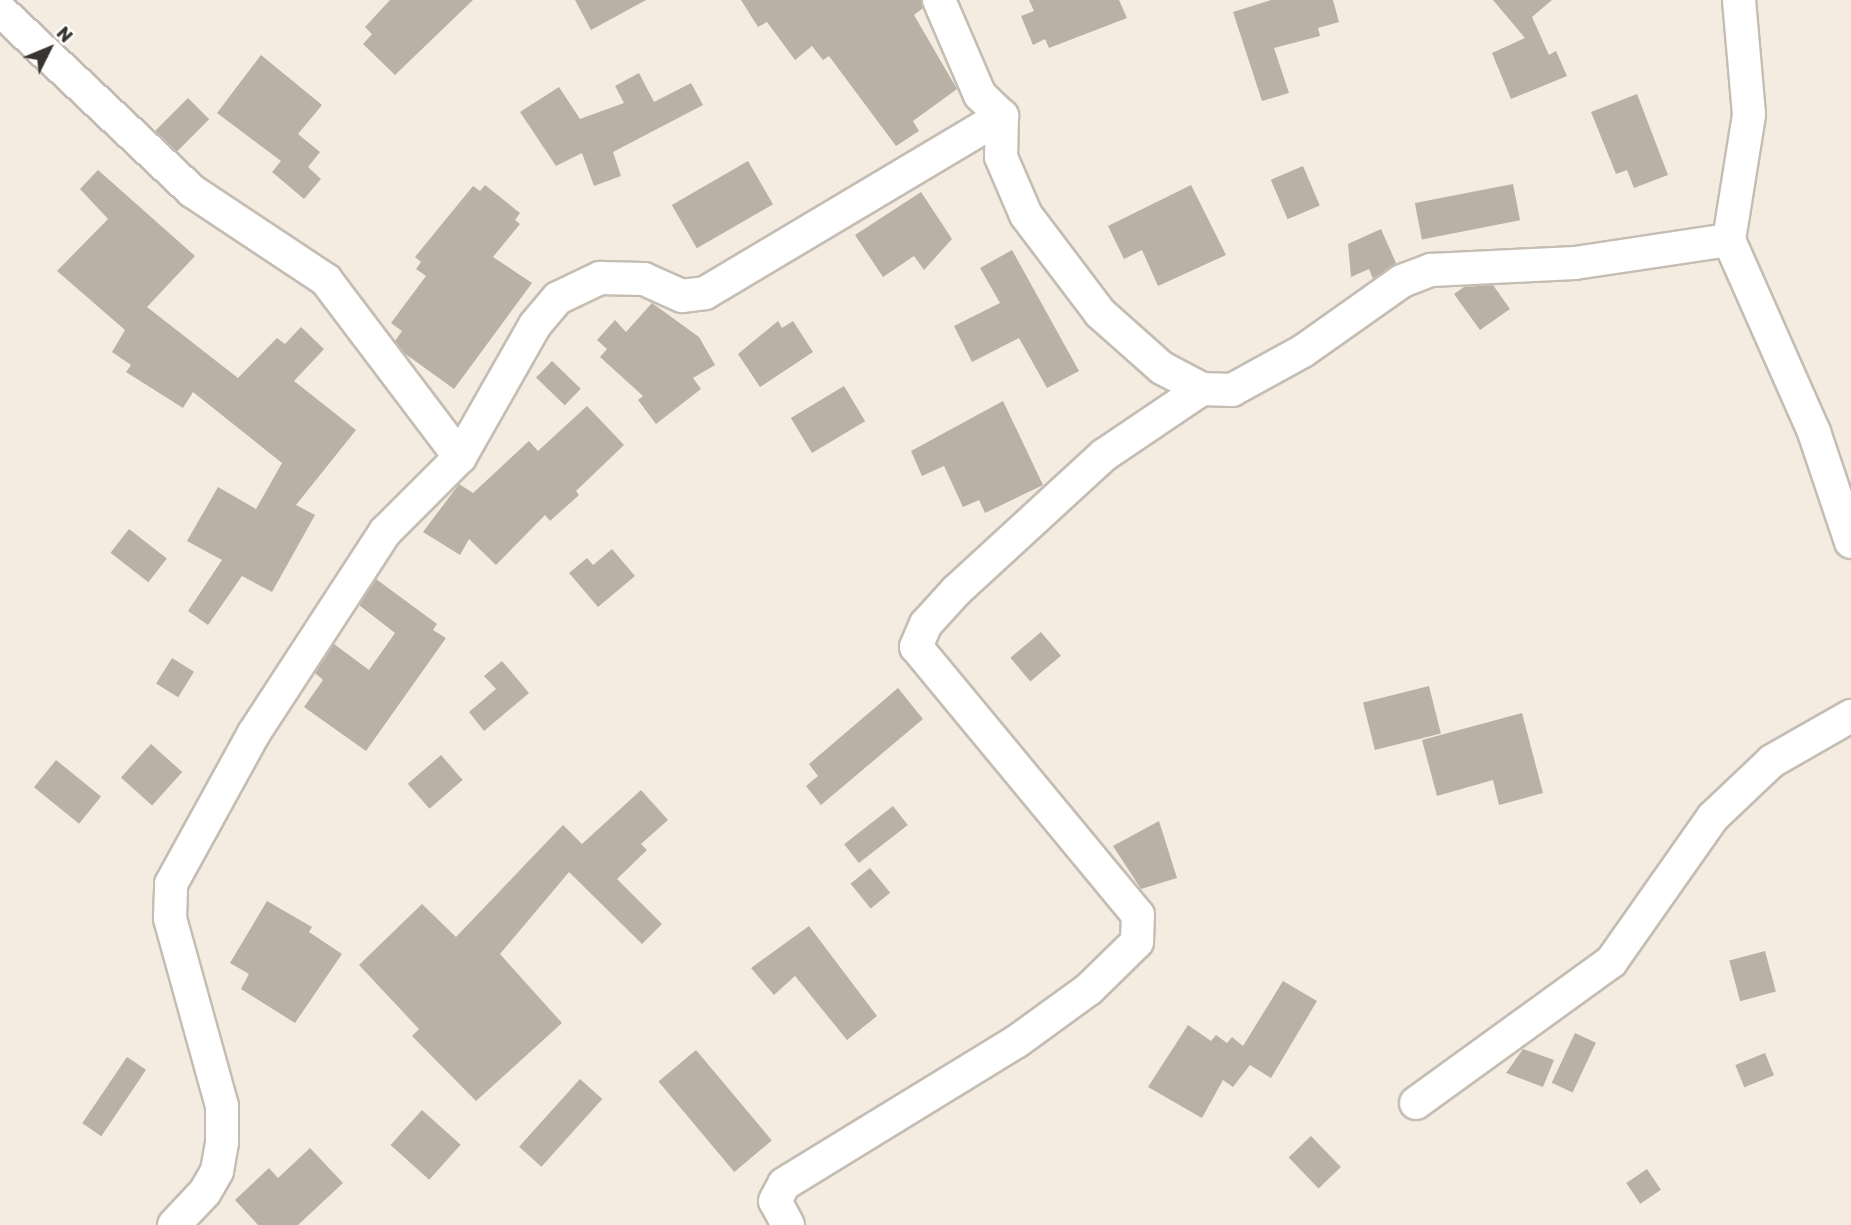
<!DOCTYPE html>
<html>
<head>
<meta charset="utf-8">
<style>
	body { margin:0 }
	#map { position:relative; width:1851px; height:1225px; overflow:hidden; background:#f4ece0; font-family:Rubik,sans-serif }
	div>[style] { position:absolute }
	.building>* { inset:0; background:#b9b1a6; transform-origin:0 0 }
	.roads { filter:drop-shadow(2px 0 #c5bdb3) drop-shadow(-2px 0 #c5bdb3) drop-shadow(0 2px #c5bdb3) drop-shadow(0 -2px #c5bdb3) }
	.minor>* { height:32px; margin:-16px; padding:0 16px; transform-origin:16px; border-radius:16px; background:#fff }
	span { translate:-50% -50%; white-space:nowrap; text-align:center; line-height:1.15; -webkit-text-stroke:6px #fff; paint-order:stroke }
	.north { position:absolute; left:14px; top:14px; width:70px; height:70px; -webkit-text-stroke:5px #fff; paint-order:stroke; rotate:47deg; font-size:19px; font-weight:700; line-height:28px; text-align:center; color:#383531 }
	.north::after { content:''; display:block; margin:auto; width:24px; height:32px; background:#383531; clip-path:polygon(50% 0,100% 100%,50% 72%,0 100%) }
</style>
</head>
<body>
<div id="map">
	<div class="building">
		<i style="clip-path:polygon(390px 0,473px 0,395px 75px,363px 44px,372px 34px,365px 27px)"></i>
		<i style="clip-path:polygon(575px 0,646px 0,591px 30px)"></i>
		<i style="clip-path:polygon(741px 0,921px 0,923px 8px,914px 15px,957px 89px,913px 121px,919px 131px,896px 146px,829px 56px,823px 60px,812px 46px,795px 60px,767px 22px,758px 27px)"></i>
		<i style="clip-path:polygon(1029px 0,1119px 0,1127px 18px,1049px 48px,1045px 39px,1033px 45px,1021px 16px,1034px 11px)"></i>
		<i style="clip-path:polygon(1271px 0,1333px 0,1339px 22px,1318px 28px,1320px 36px,1274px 48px,1289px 93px,1262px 101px,1233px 12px)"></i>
		<i style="clip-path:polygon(1493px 0,1552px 0,1532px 17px,1549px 55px,1556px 51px,1567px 76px,1511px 99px,1492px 53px,1525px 38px)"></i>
		<i style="clip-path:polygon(261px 55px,322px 105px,298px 134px,320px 152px,308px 167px,321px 179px,304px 199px,272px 172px,281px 161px,217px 113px)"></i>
		<i style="clip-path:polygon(639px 73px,654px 102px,691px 83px,703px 105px,613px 152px,621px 176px,594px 186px,582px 153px,556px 166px,520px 112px,559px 87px,580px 119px,624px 103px,615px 86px)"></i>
		<i style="clip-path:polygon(1637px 94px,1668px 175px,1634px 188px,1627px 170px,1616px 174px,1591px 112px)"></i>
		<i style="left:188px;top:98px;width:30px;height:47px;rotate:45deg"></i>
		<i style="left:748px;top:161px;width:50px;height:88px;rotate:60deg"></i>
		<i style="left:1303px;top:166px;width:43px;height:35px;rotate:67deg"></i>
		<i style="clip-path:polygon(98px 170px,195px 256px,147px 307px,238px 378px,277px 338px,285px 344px,301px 327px,324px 349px,294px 381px,356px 430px,296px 505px,315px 515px,272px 592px,242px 576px,208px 625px,188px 611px,222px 560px,187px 541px,218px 487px,256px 509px,282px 463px,193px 392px,183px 408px,126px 372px,131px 365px,112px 352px,125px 330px,57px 271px,108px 219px,80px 189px)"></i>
		<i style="left:1513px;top:184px;width:37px;height:100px;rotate:79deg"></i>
		<i style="clip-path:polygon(485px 185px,520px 213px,515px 220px,520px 224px,493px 257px,532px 283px,454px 389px,404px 353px,395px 341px,402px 331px,391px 323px,426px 276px,416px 269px,421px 262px,415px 257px,473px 186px,480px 191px)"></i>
		<i style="clip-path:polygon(1191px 185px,1226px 255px,1158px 286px,1142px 250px,1124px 259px,1108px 226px)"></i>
		<i style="clip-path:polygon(921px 192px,952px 239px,924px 270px,914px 256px,883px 277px,855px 235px)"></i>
		<i style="clip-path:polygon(1381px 229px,1396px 263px,1373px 279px,1369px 269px,1351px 277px,1348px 244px)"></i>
		<i style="clip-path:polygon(1012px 250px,1079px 371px,1047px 388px,1019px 338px,972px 362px,954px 326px,1000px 303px,980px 268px)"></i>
		<i style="clip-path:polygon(1493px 285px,1510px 309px,1480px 330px,1454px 294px,1464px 287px)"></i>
		<i style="clip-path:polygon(652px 303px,699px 337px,715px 365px,693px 378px,701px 389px,656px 424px,638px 400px,643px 396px,600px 357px,607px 349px,597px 340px,615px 320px,626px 332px)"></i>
		<i style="clip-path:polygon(778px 321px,782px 328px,793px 321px,813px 352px,760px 387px,738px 354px)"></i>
		<i style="left:552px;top:361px;width:40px;height:23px;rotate:44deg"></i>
		<i style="left:844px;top:386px;width:41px;height:62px;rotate:59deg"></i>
		<i style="clip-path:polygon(1003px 401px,1043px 485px,985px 513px,979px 500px,963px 507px,944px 466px,922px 476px,911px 451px)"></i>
		<i style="clip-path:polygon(587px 406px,624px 445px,576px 491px,579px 495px,550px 521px,545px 515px,496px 565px,469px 539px,460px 555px,423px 532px,459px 484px,473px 493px,529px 441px,538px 451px)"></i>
		<i style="left:129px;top:529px;width:48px;height:30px;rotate:38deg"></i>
		<i style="clip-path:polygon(612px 549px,635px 576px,598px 607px,569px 573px,587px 558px,593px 565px)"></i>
		<i style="clip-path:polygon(376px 579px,437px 624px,433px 630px,446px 638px,366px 751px,304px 707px,323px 680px,315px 673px,334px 644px,369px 670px,395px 633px,359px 605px)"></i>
		<i style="left:1041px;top:632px;width:31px;height:40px;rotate:50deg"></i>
		<i style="left:172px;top:658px;width:26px;height:30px;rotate:32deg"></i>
		<i style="clip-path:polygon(502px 661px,529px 693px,484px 731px,469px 712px,496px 689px,484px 676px)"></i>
		<i style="left:1429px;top:686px;width:49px;height:68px;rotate:76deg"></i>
		<i style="clip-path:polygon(898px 688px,923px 719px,821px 805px,806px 786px,818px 776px,809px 764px)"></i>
		<i style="clip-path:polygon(1522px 713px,1543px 793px,1499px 805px,1493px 780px,1437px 796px,1422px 740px)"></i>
		<i style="left:151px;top:744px;width:42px;height:45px;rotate:42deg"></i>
		<i style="left:441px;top:755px;width:33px;height:44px;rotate:49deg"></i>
		<i style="left:56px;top:760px;width:58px;height:35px;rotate:39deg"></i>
		<i style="clip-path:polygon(641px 790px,668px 820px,641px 844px,647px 850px,617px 879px,662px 924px,642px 944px,569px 872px,500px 954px,562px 1023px,476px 1101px,412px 1036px,419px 1029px,359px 965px,422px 904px,456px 937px,563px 825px,582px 844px)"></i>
		<i style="left:893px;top:806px;width:24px;height:62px;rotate:52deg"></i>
		<i style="clip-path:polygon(1159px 821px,1177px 878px,1141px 889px,1113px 846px)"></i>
		<i style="left:870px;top:868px;width:32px;height:25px;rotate:51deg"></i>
		<i style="clip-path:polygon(267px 901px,312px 927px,309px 932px,342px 954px,295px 1023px,241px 989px,249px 974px,230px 963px)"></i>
		<i style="clip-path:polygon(809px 926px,877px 1016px,847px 1040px,795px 976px,774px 995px,751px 968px)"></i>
		<i style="left:1765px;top:951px;width:42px;height:37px;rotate:75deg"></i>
		<i style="clip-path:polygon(1283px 981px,1317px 1001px,1271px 1078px,1250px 1065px,1233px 1087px,1223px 1080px,1202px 1118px,1148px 1087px,1188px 1025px,1211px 1041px,1216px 1035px,1227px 1043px,1232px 1037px,1243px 1046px)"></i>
		<i style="left:1575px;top:1033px;width:23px;height:55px;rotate:25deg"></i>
		<i style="clip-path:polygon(1523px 1049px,1554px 1060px,1543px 1087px,1506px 1073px)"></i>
		<i style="left:696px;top:1050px;width:118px;height:49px;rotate:50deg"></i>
		<i style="left:1765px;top:1053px;width:24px;height:32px;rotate:68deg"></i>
		<i style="left:127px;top:1057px;width:23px;height:80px;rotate:34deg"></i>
		<i style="left:580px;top:1079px;width:30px;height:91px;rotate:42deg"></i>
		<i style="left:422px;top:1110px;width:52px;height:47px;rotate:42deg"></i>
		<i style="left:1311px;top:1136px;width:43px;height:31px;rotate:46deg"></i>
		<i style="clip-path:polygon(310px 1148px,343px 1183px,298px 1225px,258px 1225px,235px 1200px,269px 1168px,278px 1178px)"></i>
		<i style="left:1647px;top:1169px;width:25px;height:25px;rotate:56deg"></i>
	</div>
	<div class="roads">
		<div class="minor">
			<i style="left:939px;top:0;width:103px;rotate:66.7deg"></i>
			<i style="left:980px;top:95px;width:30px;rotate:44deg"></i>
			<i style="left:1002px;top:116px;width:41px;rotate:91.4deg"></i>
			<i style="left:1001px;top:157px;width:63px;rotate:66.7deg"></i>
			<i style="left:1026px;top:215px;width:123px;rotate:52.9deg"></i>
			<i style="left:1100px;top:313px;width:83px;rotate:41.6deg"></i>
			<i style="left:1162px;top:368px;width:45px;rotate:27.7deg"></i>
			<i style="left:1202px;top:389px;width:30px;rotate:2deg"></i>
			<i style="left:1232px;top:390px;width:81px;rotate:-28.8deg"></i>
			<i style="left:1303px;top:351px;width:121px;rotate:-35.3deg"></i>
			<i style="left:1402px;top:281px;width:31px;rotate:-21deg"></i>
			<i style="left:1431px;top:270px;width:144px;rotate:-2.8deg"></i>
			<i style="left:1575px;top:263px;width:156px;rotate:-8.5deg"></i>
			<i style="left:1739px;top:0;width:115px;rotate:85deg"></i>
			<i style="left:1749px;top:115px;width:127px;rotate:99.1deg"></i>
			<i style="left:1729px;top:240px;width:210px;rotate:66.1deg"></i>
			<i style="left:1814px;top:432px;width:116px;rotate:71.4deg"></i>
			<i style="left:0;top:10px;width:264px;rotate:43.3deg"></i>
			<i style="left:192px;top:191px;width:161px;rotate:33.6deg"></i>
			<i style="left:326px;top:280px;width:222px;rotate:52.9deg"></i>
			<i style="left:1416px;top:1103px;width:241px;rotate:-35.9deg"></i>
			<i style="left:1611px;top:962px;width:177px;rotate:-54.9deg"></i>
			<i style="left:1713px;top:817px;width:81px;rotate:-43.5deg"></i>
			<i style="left:1772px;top:761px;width:91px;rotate:-29.7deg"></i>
			<i style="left:174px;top:1225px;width:45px;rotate:-46.8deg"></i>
			<i style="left:205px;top:1192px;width:24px;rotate:-60deg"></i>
			<i style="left:217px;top:1171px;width:29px;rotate:-80deg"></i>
			<i style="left:222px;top:1142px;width:36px;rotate:-90deg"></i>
			<i style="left:222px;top:1106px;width:195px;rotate:-105.5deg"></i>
			<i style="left:170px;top:918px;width:34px;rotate:-88deg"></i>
			<i style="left:171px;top:884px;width:172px;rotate:-61.2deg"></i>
			<i style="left:254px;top:733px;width:240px;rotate:-56.9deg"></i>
			<i style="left:385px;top:532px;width:106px;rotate:-45deg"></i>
			<i style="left:460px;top:457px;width:152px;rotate:-60.4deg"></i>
			<i style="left:535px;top:325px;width:35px;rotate:-50deg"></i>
			<i style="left:558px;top:298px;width:47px;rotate:-25.5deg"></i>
			<i style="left:600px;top:278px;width:44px;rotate:1.3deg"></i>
			<i style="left:644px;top:279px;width:42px;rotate:24.1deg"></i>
			<i style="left:682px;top:296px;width:23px;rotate:-7deg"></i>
			<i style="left:705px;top:293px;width:346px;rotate:-30.8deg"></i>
			<i style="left:788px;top:1225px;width:27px;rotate:-118deg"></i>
			<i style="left:775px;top:1201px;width:19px;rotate:-62deg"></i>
			<i style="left:784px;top:1184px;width:272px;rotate:-31.5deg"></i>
			<i style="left:1016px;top:1042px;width:90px;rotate:-36deg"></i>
			<i style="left:1089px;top:989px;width:67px;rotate:-44.4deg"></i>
			<i style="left:1137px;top:942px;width:27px;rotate:-88deg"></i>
			<i style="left:1138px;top:915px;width:348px;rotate:-129.6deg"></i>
			<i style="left:916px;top:647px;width:25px;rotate:-67deg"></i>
			<i style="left:926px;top:624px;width:45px;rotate:-47.7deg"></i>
			<i style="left:956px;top:591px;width:201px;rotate:-42.6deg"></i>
			<i style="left:1104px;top:455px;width:118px;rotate:-34deg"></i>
		</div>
	</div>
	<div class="north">N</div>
</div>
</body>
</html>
